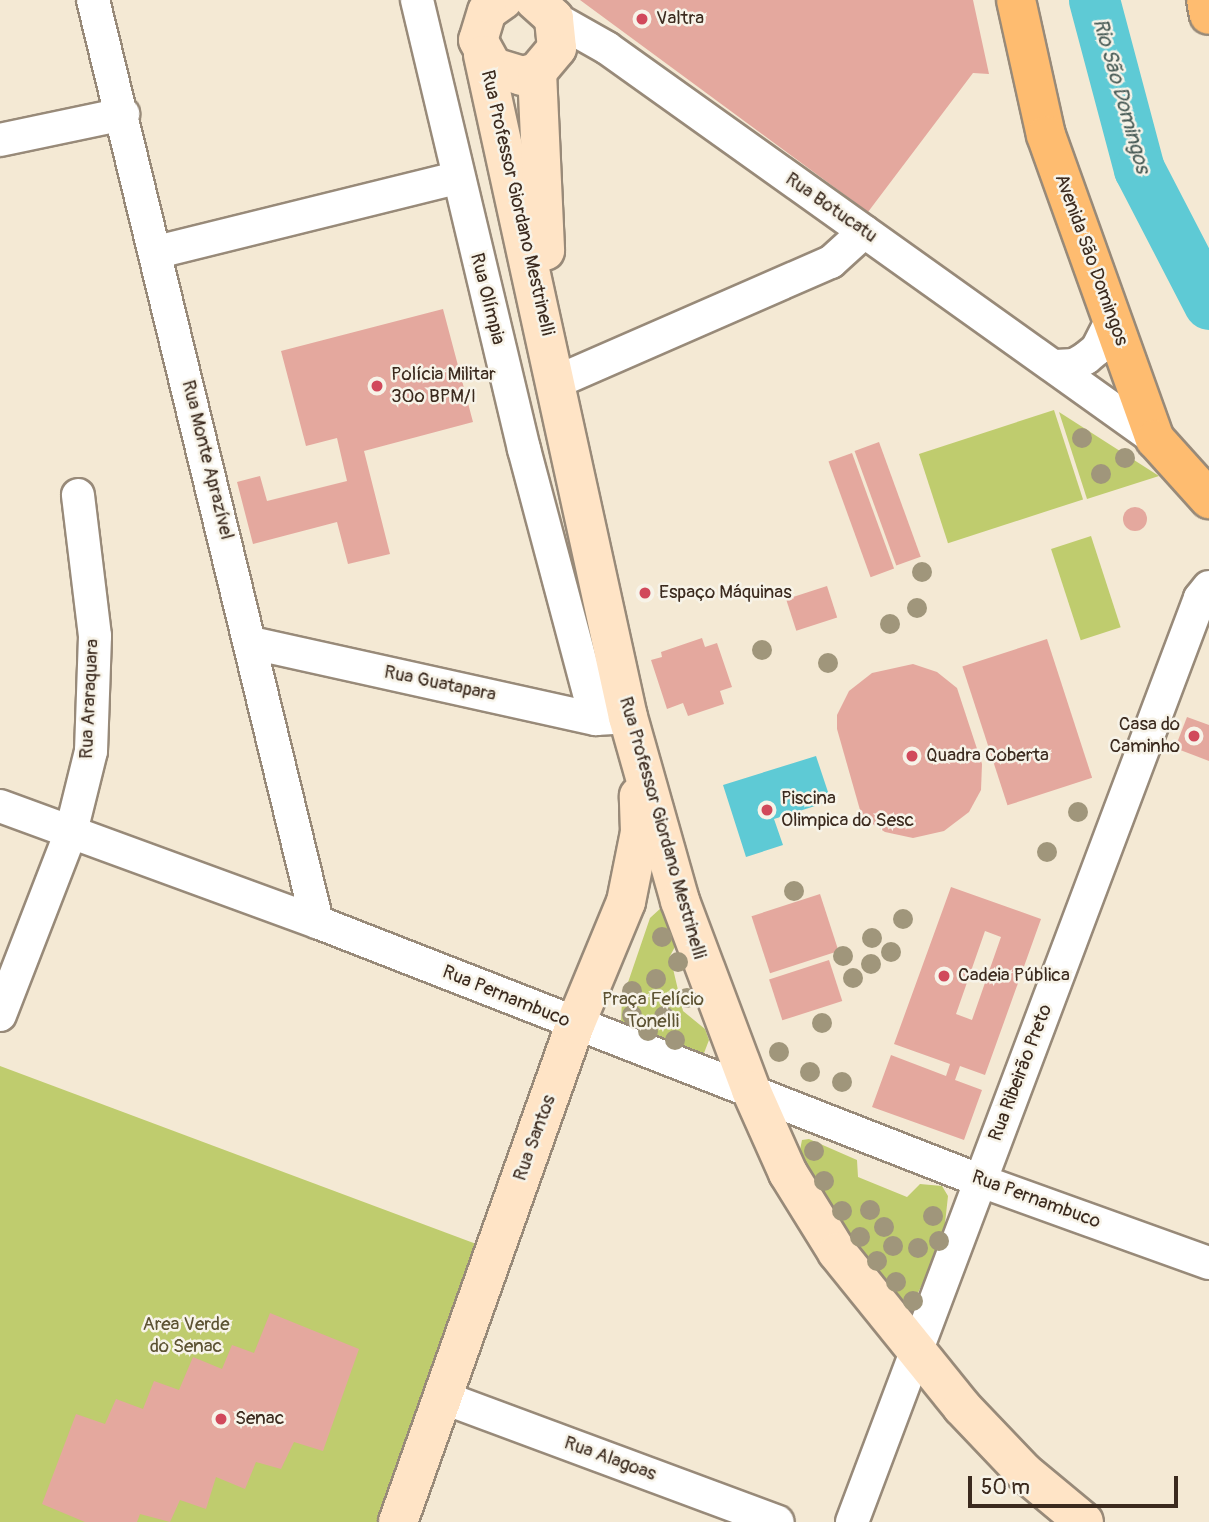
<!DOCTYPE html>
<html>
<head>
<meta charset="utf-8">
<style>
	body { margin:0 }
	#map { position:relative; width:1209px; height:1522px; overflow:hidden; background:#f4e9d4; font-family:Pangolin,sans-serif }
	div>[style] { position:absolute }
	.green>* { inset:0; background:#bfcc6e; transform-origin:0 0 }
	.water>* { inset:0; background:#5ecad5 }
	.river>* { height:51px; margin:-25.5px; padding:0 25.5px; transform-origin:25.5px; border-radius:25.5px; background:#5ecad5 }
	.building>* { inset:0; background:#e4a89e; transform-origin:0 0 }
	.round { border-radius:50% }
	.roads { filter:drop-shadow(2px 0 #988a79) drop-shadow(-2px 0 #988a79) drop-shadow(0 2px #988a79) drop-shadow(0 -2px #988a79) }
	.street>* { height:32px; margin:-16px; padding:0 16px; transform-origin:16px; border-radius:16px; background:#fff }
	.secondary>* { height:38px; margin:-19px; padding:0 19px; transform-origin:19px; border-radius:19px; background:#ffe4c6 }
	.primary>* { height:38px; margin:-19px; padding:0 19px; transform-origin:19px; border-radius:19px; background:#febc70 }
	.trees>* { width:20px; height:20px; margin:-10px; border-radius:50%; background:#a0967b }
	.dots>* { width:19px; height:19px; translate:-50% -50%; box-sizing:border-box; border:4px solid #f7f3e8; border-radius:50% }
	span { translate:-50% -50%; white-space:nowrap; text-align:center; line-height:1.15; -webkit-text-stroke:5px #f7f3e8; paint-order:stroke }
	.poi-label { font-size:19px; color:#3b2a1e }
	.left { translate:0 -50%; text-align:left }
	.right { translate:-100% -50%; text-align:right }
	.street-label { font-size:19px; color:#3b2a1e }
	.park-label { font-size:19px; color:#5c5232 }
	.water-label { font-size:21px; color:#465a55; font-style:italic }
	.scale { position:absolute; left:968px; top:1476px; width:210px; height:32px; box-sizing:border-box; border:4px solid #3b2a1e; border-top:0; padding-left:9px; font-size:21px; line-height:24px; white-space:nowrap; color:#3b2a1e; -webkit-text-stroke:5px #f7f3e8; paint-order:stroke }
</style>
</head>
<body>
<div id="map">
	<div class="green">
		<i style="left:1054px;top:410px;width:94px;height:142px;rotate:72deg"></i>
		<i style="clip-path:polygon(1059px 412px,1159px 476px,1087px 499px)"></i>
		<i style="left:1091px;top:536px;width:96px;height:42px;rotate:72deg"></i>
		<i style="clip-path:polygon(662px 907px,677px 943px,670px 956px,683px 1011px,705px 1029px,709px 1040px,701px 1061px,628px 1034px,621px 1022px,622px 1000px,650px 918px)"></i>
		<i style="clip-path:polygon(0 1066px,487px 1248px,385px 1522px,0 1522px)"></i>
		<i style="clip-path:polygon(809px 1139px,857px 1160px,858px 1177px,907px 1197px,920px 1184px,942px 1186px,948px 1196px,943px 1242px,911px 1307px,895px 1304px,811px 1184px,799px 1155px,802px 1140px)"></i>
	</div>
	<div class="water">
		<i style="clip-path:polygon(816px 756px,831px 801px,774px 819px,783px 845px,746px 857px,723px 785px)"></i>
	</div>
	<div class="river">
		<i style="left:1094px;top:0;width:175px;rotate:75.1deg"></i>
		<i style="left:1139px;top:169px;width:152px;rotate:62.6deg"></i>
	</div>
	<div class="building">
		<i style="clip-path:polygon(580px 0,973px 0,989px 74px,973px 73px,868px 212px)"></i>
		<i style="clip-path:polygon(443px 309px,473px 422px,364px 451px,390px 554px,348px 564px,337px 522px,253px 544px,237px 482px,260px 476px,267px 501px,347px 481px,337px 438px,306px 446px,281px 351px)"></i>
		<i style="left:879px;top:442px;width:122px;height:26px;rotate:70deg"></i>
		<i style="left:852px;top:453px;width:123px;height:25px;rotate:70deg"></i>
		<i class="round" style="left:1123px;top:507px;width:24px;height:24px"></i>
		<i style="left:827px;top:586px;width:33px;height:43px;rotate:72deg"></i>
		<i style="clip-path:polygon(702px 638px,705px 647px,717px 643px,732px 687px,720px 691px,724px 704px,688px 716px,683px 703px,667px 709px,651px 660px,662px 657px,661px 652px)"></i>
		<i style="left:1047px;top:639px;width:146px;height:89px;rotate:72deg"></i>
		<i style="clip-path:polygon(913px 664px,937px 672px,957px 688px,982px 764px,981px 790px,969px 812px,944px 831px,913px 838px,885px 832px,862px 817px,837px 729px,837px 715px,849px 691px,872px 673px)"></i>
		<i style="clip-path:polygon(1187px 717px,1209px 725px,1209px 761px,1175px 748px)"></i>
		<i style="clip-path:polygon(evenodd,951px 887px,1041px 919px,985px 1075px,960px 1066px,955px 1080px,982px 1090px,964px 1140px,872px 1107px,891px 1055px,946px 1076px,950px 1064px,894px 1044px,951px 887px,985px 931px,1001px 937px,972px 1020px,956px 1014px,985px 931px)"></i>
		<i style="left:820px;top:894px;width:60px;height:72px;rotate:72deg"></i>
		<i style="left:829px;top:960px;width:43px;height:63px;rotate:72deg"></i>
		<i style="clip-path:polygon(270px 1313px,359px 1349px,323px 1451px,294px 1442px,281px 1469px,256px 1462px,245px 1489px,216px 1477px,206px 1509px,180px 1500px,170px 1522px,140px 1514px,137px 1522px,85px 1522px,42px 1504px,76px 1414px,105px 1424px,116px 1399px,143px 1409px,154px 1381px,179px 1390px,193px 1357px,222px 1369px,232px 1345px,254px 1353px)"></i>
	</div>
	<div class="roads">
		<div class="street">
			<i style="left:93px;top:0;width:949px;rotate:76.34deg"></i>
			<i style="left:417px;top:0;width:462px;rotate:76.6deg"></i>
			<i style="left:524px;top:449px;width:279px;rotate:75.1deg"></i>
			<i style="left:554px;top:18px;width:61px;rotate:29.5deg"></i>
			<i style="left:607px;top:48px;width:673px;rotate:35.51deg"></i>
			<i style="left:0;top:140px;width:126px;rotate:-11.9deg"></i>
			<i style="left:157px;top:252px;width:308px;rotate:-13.9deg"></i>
			<i style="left:1056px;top:366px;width:18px;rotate:-3deg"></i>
			<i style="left:1074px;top:365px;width:14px;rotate:-30deg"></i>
			<i style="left:1086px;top:358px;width:14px;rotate:-39deg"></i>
			<i style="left:1097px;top:349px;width:35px;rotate:-63deg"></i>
			<i style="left:556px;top:382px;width:300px;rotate:-23.6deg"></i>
			<i style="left:831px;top:262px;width:45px;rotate:-42.3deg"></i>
			<i style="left:252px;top:643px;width:352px;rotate:12.5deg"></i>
			<i style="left:596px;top:719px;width:17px;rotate:-3deg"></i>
			<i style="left:0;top:806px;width:338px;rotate:20.1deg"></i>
			<i style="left:317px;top:922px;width:713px;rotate:21.31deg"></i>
			<i style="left:981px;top:1181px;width:242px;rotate:19.8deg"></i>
			<i style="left:0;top:1015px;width:196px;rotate:-68.8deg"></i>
			<i style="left:71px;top:832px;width:83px;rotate:-76.1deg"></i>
			<i style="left:91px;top:751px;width:115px;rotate:-88deg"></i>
			<i style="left:95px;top:636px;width:142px;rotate:-96.9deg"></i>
			<i style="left:442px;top:1397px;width:358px;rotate:20.4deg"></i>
			<i style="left:852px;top:1522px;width:987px;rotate:-69.36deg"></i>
			<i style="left:1200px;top:598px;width:14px;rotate:-51deg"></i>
		</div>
		<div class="secondary">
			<i style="left:503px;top:0;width:19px;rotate:145deg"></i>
			<i style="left:487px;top:11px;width:30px;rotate:107deg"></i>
			<i style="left:478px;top:40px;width:31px;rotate:61deg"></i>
			<i style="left:493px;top:67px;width:30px;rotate:17deg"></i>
			<i style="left:522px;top:76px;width:16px;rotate:-15deg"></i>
			<i style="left:537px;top:72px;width:31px;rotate:-50deg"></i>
			<i style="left:557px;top:48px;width:30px;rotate:-96deg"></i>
			<i style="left:554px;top:18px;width:27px;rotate:-138deg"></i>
			<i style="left:483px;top:55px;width:678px;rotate:77.65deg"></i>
			<i style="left:628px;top:717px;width:191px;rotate:74.2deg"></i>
			<i style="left:680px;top:901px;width:202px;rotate:69.4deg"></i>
			<i style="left:751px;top:1090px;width:91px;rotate:66deg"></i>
			<i style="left:788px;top:1173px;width:93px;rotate:58.2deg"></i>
			<i style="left:837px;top:1252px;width:199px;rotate:51.1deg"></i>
			<i style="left:962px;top:1407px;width:90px;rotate:46.4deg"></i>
			<i style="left:1024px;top:1472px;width:78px;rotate:39.8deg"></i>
			<i style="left:537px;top:72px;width:179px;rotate:87.4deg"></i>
			<i style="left:398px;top:1522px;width:528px;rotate:-70.4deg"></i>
			<i style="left:575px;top:1025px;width:133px;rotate:-67.5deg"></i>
			<i style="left:626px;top:902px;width:71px;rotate:-78.7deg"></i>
			<i style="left:640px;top:832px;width:36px;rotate:-92deg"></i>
		</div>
		<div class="primary">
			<i style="left:1016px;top:0;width:138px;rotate:77.5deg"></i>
			<i style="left:1046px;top:135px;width:323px;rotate:70.3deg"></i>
			<i style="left:1155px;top:439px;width:81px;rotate:48deg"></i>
			<i style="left:1206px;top:0;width:15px;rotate:79deg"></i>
		</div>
	</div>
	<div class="trees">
		<i style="left:1082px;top:438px"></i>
		<i style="left:1125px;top:458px"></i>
		<i style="left:1101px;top:474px"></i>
		<i style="left:922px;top:572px"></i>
		<i style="left:917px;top:608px"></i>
		<i style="left:890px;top:624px"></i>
		<i style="left:762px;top:650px"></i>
		<i style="left:828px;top:663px"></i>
		<i style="left:1078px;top:812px"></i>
		<i style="left:1047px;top:852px"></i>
		<i style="left:794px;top:891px"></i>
		<i style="left:903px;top:919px"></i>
		<i style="left:662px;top:937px"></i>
		<i style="left:872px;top:938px"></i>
		<i style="left:891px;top:952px"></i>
		<i style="left:843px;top:956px"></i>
		<i style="left:678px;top:962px"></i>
		<i style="left:871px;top:964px"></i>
		<i style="left:853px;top:978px"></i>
		<i style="left:656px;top:979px"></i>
		<i style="left:632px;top:991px"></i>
		<i style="left:687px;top:998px"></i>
		<i style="left:632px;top:1015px"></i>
		<i style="left:664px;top:1016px"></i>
		<i style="left:822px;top:1023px"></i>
		<i style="left:648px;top:1031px"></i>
		<i style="left:675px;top:1040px"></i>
		<i style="left:779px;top:1052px"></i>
		<i style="left:810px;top:1072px"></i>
		<i style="left:842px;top:1082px"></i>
		<i style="left:814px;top:1151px"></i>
		<i style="left:824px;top:1181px"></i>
		<i style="left:870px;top:1210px"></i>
		<i style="left:842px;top:1211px"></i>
		<i style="left:933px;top:1216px"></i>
		<i style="left:884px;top:1227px"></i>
		<i style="left:860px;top:1237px"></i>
		<i style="left:939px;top:1241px"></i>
		<i style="left:893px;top:1246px"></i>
		<i style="left:918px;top:1248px"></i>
		<i style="left:877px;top:1261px"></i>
		<i style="left:896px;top:1282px"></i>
		<i style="left:913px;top:1301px"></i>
	</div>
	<div class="dots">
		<i style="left:642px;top:19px;background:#d1495b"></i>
		<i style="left:377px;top:386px;background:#d1495b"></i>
		<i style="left:645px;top:593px;background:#d1495b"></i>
		<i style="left:1194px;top:736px;background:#d1495b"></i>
		<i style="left:912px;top:756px;background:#d1495b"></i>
		<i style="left:767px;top:810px;background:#d1495b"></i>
		<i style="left:944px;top:976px;background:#d1495b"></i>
		<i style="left:221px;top:1419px;background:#d1495b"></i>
	</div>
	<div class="poi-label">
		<span class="left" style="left:656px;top:19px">Valtra</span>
		<span class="left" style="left:391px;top:386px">Polícia Militar<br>30º BPM/I</span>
		<span class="left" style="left:659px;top:593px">Espaço Máquinas</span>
		<span class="right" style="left:1180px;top:736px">Casa do<br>Caminho</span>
		<span class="left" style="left:926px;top:756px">Quadra Coberta</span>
		<span class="left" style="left:781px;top:810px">Piscina<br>Olimpica do Sesc</span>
		<span class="left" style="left:958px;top:976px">Cadeia Pública</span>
		<span class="left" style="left:235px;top:1419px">Senac</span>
	</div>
	<div class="street-label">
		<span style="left:517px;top:203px;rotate:77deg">Rua Professor Giordano Mestrinelli</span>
		<span style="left:831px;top:208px;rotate:35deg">Rua Botucatu</span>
		<span style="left:1091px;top:260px;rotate:70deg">Avenida São Domingos</span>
		<span style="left:487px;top:299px;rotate:76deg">Rua Olímpia</span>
		<span style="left:207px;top:460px;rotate:76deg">Rua Monte Aprazível</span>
		<span style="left:440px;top:684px;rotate:12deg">Rua Guatapara</span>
		<span style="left:90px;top:699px;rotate:-87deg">Rua Araraquara</span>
		<span style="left:662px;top:828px;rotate:74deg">Rua Professor Giordano Mestrinelli</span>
		<span style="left:506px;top:997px;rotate:22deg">Rua Pernambuco</span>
		<span style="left:1021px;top:1073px;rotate:-69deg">Rua Ribeirão Preto</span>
		<span style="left:535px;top:1138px;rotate:-70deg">Rua Santos</span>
		<span style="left:1036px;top:1200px;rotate:20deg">Rua Pernambuco</span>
		<span style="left:610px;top:1459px;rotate:20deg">Rua Alagoas</span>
	</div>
	<div class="park-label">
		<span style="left:653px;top:1011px">Praça Felício<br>Tonelli</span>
		<span style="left:186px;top:1336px">Area Verde<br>do Senac</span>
	</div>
	<div class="water-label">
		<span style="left:1121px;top:96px;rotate:74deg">Rio São Domingos</span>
	</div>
	<div class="scale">50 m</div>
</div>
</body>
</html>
